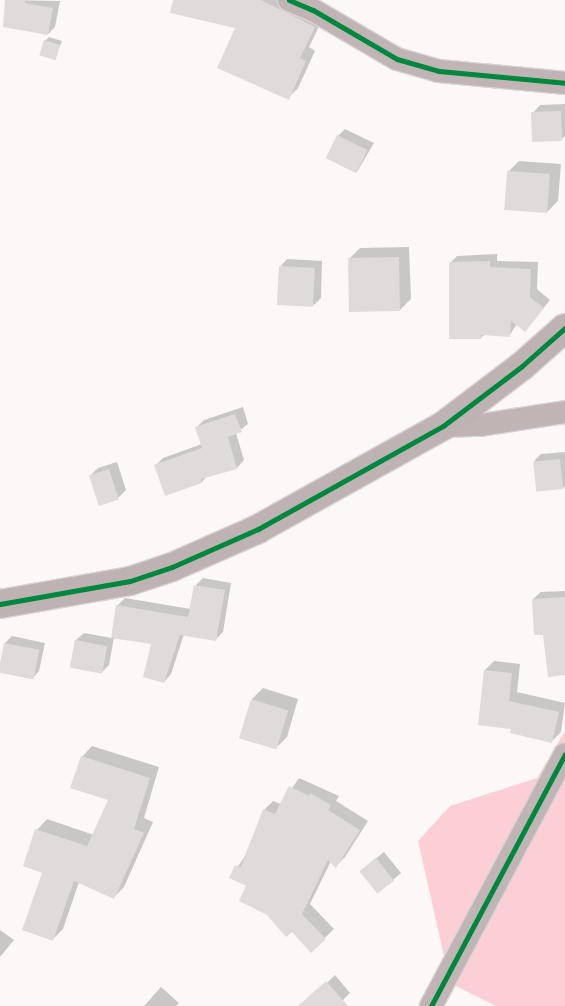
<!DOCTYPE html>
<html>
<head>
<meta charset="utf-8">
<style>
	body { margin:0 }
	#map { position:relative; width:565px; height:1006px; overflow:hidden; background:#fcf8f8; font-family:Cabin,sans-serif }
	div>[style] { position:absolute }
	.green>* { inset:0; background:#fbcfd5 }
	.shadow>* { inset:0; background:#0003 }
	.building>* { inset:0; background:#dfdbdb; transform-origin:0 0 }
	.roads { filter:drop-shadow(1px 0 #d8d5d6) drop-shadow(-1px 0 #d8d5d6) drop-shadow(0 1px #d8d5d6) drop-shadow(0 -1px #d8d5d6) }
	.street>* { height:22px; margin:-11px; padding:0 11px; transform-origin:11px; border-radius:11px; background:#c0b4b5 }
	.secondary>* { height:28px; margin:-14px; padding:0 14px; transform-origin:14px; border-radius:14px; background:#bfb2b3 }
	.cycleway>* { height:5px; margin:-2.5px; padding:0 2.5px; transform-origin:2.5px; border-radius:2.5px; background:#00873e }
	span { translate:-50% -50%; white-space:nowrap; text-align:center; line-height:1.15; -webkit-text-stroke:4.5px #fff; paint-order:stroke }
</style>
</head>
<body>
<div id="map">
	<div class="green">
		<i style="clip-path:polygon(565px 731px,565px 1006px,496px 1006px,450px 983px,418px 841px,450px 806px,537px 778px)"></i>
	</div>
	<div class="shadow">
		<i style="clip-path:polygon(7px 0,60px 1px,55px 27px,48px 34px)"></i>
		<i style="clip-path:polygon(174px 0,290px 0,324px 16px,309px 47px,315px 51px,298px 88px,288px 98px,237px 27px)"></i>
		<i style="clip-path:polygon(49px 37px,62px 41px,55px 58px,45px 41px)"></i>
		<i style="clip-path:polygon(565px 104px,565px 136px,562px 139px,533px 113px,540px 105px)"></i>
		<i style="clip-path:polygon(345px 129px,374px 143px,357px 172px,338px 136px)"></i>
		<i style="clip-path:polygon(519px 161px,561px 164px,558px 201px,547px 212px,508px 172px)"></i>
		<i style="clip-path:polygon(409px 247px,411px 299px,400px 310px,349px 259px,360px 248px)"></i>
		<i style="clip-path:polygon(497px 254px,497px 261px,538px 262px,537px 289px,550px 300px,525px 331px,517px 324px,509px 336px,485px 334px,481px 338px,450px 263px,457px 256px)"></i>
		<i style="clip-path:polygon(287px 259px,322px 261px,321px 298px,314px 305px,280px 267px)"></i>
		<i style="clip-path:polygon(243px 407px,248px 424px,236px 433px,244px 460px,237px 468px,207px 476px,202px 482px,156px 465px,163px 458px,202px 444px,196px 428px,204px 420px)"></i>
		<i style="clip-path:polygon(565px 452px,565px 486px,563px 488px,534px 461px,541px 454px)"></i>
		<i style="clip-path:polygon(117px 462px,126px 490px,118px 498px,91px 475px,98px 468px)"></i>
		<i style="clip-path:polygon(203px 578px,231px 583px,223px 632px,215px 640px,184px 634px,171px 674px,164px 682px,153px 643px,114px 637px,109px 665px,101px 673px,76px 640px,84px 633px,112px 638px,117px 606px,125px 598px,191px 609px,196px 585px)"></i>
		<i style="clip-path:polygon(565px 591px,565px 674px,544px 633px,533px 599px,541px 592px)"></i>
		<i style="clip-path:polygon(12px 636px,45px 643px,39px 671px,32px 679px,0 672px,5px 643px)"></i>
		<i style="clip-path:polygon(494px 661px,520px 664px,517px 692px,565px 703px,561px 732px,552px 741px,512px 728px,485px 670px)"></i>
		<i style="clip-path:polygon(263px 688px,298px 699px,287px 737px,276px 748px,241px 737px,252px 699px)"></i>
		<i style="clip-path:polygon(92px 746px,159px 767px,144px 818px,153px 822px,124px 887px,113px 898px,79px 882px,63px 929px,52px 940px,37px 830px,47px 819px,94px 835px,110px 799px,82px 757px)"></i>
		<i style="clip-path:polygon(299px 778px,339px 796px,336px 801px,368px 821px,345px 857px,336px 866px,331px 861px,310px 904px,334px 929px,311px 951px,248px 885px,231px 877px,245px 856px,264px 810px,273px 801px,281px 804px)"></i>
		<i style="clip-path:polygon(384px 852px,401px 873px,393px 880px,369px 864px)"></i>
		<i style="clip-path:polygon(0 930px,14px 940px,0 957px)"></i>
		<i style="clip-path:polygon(335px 975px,350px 993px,337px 1006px,303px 1006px)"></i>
		<i style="clip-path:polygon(161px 987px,179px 1003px,176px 1006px,144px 1006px)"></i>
	</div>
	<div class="building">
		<i style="clip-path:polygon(5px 0,25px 0,25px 3px,53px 8px,48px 35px,3px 27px)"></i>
		<i style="clip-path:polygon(173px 0,261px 0,315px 27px,300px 58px,306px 61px,289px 100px,217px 68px,235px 28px,170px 13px)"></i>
		<i style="left:44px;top:40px;width:17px;height:16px;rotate:17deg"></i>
		<i style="left:561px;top:111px;width:30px;height:30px;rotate:88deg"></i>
		<i style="left:337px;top:135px;width:34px;height:26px;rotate:26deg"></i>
		<i style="left:507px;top:171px;width:43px;height:39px;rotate:4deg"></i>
		<i style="left:399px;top:257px;width:54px;height:51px;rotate:89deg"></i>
		<i style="clip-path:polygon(490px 261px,490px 267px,531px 269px,530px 297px,544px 308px,525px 332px,511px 321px,510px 337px,482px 335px,481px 339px,449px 339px,449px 262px)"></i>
		<i style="left:279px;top:266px;width:36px;height:39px;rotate:3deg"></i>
		<i style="clip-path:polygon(235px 414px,242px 432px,228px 437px,237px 469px,201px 479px,202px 483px,165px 496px,154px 465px,202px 448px,195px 427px)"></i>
		<i style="left:560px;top:459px;width:30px;height:27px;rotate:84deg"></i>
		<i style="left:109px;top:469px;width:32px;height:21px;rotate:72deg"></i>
		<i style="clip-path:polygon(194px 585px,225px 590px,216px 641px,180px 635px,164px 683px,143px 677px,151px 644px,111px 638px,116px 605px,188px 617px)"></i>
		<i style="clip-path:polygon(565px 597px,565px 675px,548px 677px,543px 635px,534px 635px,532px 599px)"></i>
		<i style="left:75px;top:640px;width:33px;height:28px;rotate:11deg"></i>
		<i style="left:4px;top:643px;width:36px;height:30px;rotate:11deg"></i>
		<i style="clip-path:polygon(484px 670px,512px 673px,509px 701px,559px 712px,552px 743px,510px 733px,511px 729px,478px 725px)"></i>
		<i style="left:251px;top:699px;width:39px;height:41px;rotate:17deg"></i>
		<i style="clip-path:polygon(81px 756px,150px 778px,134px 829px,144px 833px,114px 899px,74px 881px,53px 941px,22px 930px,42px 873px,23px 866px,35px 829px,87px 846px,108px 800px,70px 788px)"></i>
		<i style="clip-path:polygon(289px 786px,309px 796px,310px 793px,331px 805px,328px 810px,360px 830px,336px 868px,328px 860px,302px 914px,326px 939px,311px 953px,292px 932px,286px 937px,267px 915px,239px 901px,246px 886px,229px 878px,235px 865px,241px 867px,263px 809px,275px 814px)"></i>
		<i style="left:376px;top:858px;width:29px;height:21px;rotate:52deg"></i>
		<i style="clip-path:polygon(326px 981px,348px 1006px,298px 1006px)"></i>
	</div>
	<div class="roads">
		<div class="street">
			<i style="left:289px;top:0;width:26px;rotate:23deg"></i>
			<i style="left:313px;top:10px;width:97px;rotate:30.3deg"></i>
			<i style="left:397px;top:59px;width:44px;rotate:15.9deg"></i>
			<i style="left:439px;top:71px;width:127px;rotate:5.4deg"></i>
			<i style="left:443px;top:426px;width:38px;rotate:-2deg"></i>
			<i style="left:481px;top:425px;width:85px;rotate:-8.8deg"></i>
			<i style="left:431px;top:1006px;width:285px;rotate:-62deg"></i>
		</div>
		<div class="secondary">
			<i style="left:0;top:604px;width:132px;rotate:-10deg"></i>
			<i style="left:130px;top:581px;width:44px;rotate:-18.4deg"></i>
			<i style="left:172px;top:567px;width:94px;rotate:-23.8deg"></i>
			<i style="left:258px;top:529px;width:212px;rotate:-29.1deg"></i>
			<i style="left:443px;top:426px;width:99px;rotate:-37.2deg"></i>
			<i style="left:522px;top:366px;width:57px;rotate:-41.5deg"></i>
		</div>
	</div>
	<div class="cycleway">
		<i style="left:289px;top:0;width:26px;rotate:23deg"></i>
		<i style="left:313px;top:10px;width:97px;rotate:30.3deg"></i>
		<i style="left:397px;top:59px;width:44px;rotate:15.9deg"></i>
		<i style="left:439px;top:71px;width:127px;rotate:5.4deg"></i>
		<i style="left:0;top:604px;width:132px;rotate:-10deg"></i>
		<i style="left:130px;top:581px;width:44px;rotate:-18.4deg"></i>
		<i style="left:172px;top:567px;width:94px;rotate:-23.8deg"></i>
		<i style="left:258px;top:529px;width:212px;rotate:-29.1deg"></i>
		<i style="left:443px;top:426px;width:99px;rotate:-37.2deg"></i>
		<i style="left:522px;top:366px;width:57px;rotate:-41.5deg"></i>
		<i style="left:431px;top:1006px;width:285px;rotate:-62deg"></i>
	</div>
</div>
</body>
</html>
